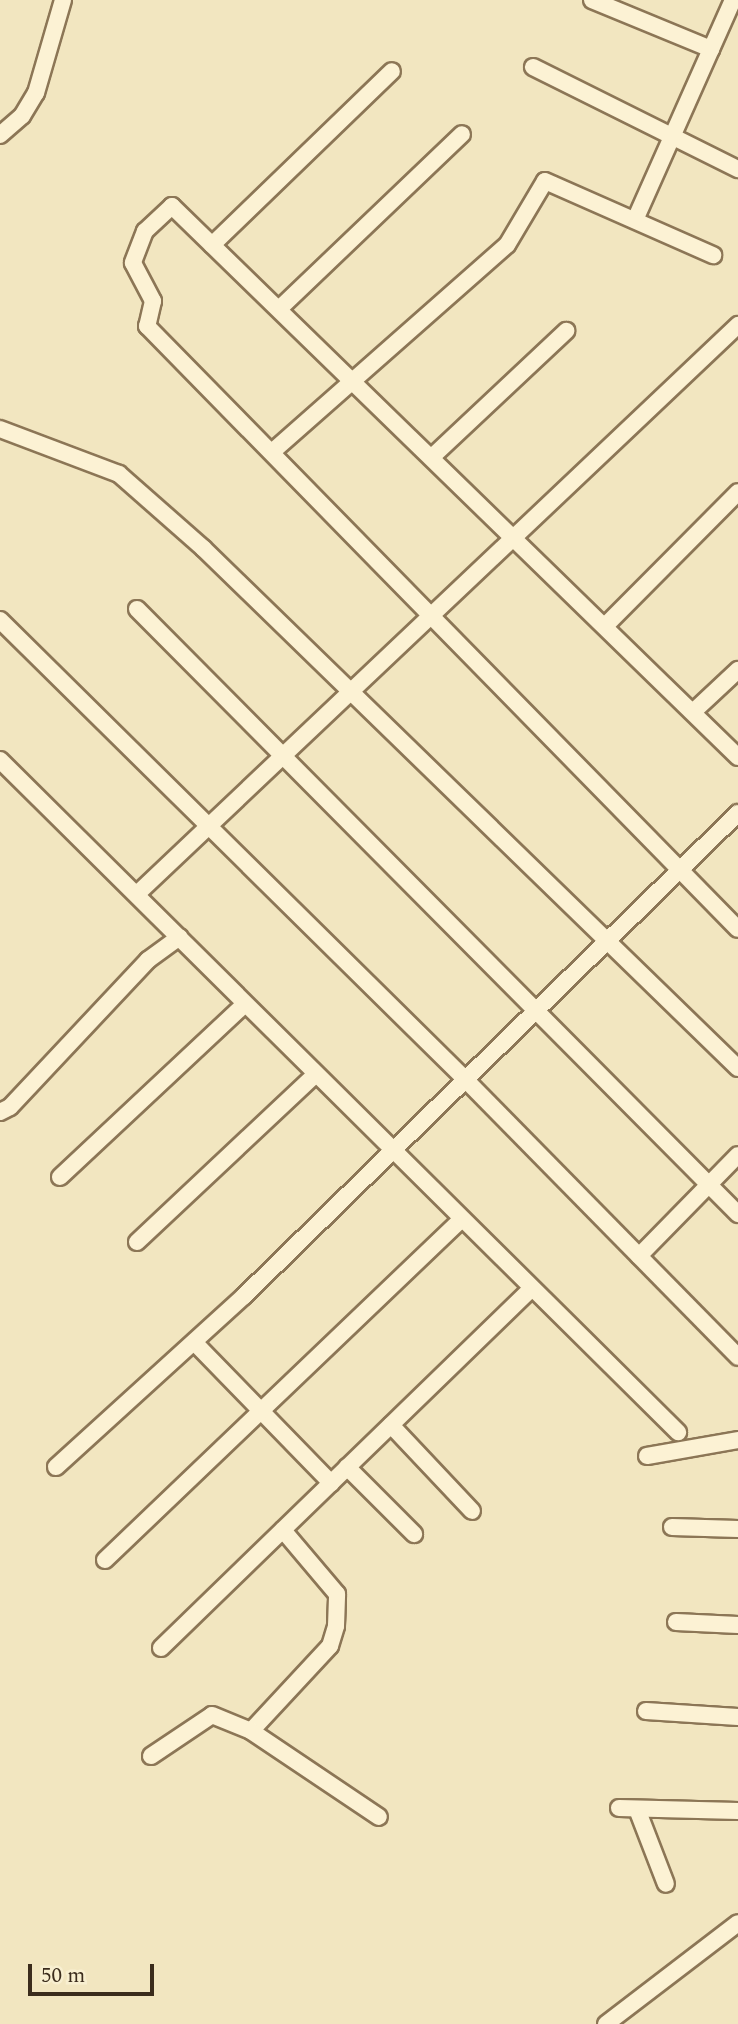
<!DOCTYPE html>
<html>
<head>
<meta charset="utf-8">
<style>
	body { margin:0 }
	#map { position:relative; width:738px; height:2024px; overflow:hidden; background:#f2e6c0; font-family:Spectral,serif }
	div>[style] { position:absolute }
	.roads { filter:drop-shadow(2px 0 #8c7656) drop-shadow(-2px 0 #8c7656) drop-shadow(0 2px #8c7656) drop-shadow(0 -2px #8c7656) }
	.minor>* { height:16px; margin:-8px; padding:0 8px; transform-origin:8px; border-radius:8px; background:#fcf2d4 }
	span { translate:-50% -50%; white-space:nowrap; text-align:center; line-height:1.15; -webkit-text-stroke:6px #f8efd0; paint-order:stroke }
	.scale { position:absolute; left:28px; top:1964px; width:126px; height:32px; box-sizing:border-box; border:4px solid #3b2c1c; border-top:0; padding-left:9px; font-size:21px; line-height:24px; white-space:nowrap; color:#3b2c1c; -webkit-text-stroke:5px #f8efd0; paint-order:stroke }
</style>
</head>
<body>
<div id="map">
	<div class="roads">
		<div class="minor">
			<i style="left:592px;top:0;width:129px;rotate:22.4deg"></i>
			<i style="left:533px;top:67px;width:229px;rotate:26.5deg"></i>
			<i style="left:0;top:135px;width:29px;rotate:-41deg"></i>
			<i style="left:22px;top:116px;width:27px;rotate:-59deg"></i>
			<i style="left:36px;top:93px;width:97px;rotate:-73.8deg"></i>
			<i style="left:635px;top:220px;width:241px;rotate:-66deg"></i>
			<i style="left:212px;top:245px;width:250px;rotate:-44deg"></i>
			<i style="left:279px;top:309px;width:253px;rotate:-43.7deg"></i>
			<i style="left:0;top:429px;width:127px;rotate:20.7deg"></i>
			<i style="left:119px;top:474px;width:112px;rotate:41.4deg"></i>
			<i style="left:203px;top:548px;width:746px;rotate:44.19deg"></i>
			<i style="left:272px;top:452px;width:313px;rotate:-41.4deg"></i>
			<i style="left:507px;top:245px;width:74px;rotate:-59.3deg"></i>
			<i style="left:545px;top:181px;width:184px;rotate:23.8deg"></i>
			<i style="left:433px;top:456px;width:183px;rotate:-43.2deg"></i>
			<i style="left:137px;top:609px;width:853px;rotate:45.19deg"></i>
			<i style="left:0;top:620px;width:655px;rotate:44.63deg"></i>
			<i style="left:466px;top:1080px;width:388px;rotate:45.5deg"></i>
			<i style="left:606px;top:625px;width:187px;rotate:-45.2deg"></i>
			<i style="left:693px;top:712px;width:62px;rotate:-43deg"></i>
			<i style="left:738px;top:757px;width:790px;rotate:-135.77deg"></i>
			<i style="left:172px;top:206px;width:37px;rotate:137deg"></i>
			<i style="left:145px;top:231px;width:34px;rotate:111deg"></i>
			<i style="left:133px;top:263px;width:43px;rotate:62.2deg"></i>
			<i style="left:153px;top:301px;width:26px;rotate:103deg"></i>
			<i style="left:147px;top:326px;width:844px;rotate:45.58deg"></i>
			<i style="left:0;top:760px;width:955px;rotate:44.75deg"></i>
			<i style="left:137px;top:894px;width:828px;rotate:-43.43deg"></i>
			<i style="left:0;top:1112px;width:11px;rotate:-27deg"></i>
			<i style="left:10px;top:1107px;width:202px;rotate:-46.8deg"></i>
			<i style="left:148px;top:960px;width:39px;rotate:-36deg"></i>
			<i style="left:60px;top:1177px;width:253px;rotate:-43.1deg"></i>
			<i style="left:137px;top:1242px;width:244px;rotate:-43.2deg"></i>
			<i style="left:639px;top:1256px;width:141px;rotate:-45.6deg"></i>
			<i style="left:194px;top:1342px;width:197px;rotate:45.8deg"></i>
			<i style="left:391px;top:1425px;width:118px;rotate:46.7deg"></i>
			<i style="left:647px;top:1456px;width:92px;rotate:-10deg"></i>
			<i style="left:56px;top:1467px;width:254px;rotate:-42.3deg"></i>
			<i style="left:244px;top:1296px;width:691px;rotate:-44.35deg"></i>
			<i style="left:347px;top:1467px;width:95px;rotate:45deg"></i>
			<i style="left:672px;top:1527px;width:66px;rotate:1.7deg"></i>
			<i style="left:105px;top:1560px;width:492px;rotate:-43.7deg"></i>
			<i style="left:676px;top:1622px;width:62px;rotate:2.8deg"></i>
			<i style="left:161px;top:1648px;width:517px;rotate:-44.14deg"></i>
			<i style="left:646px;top:1711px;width:92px;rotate:3.7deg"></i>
			<i style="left:251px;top:1731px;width:116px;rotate:-47.1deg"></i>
			<i style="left:330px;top:1646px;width:21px;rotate:-73deg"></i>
			<i style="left:336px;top:1626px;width:32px;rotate:-88deg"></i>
			<i style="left:337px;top:1594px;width:84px;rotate:-130.2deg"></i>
			<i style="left:151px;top:1756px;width:73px;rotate:-33.9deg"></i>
			<i style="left:212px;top:1715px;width:42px;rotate:22.3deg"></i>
			<i style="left:251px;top:1731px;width:154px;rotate:33.9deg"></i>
			<i style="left:619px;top:1808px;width:119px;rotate:1.4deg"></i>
			<i style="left:637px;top:1809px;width:80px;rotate:68.9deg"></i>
			<i style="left:606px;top:2024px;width:166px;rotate:-37.4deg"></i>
		</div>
	</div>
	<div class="scale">50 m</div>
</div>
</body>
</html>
